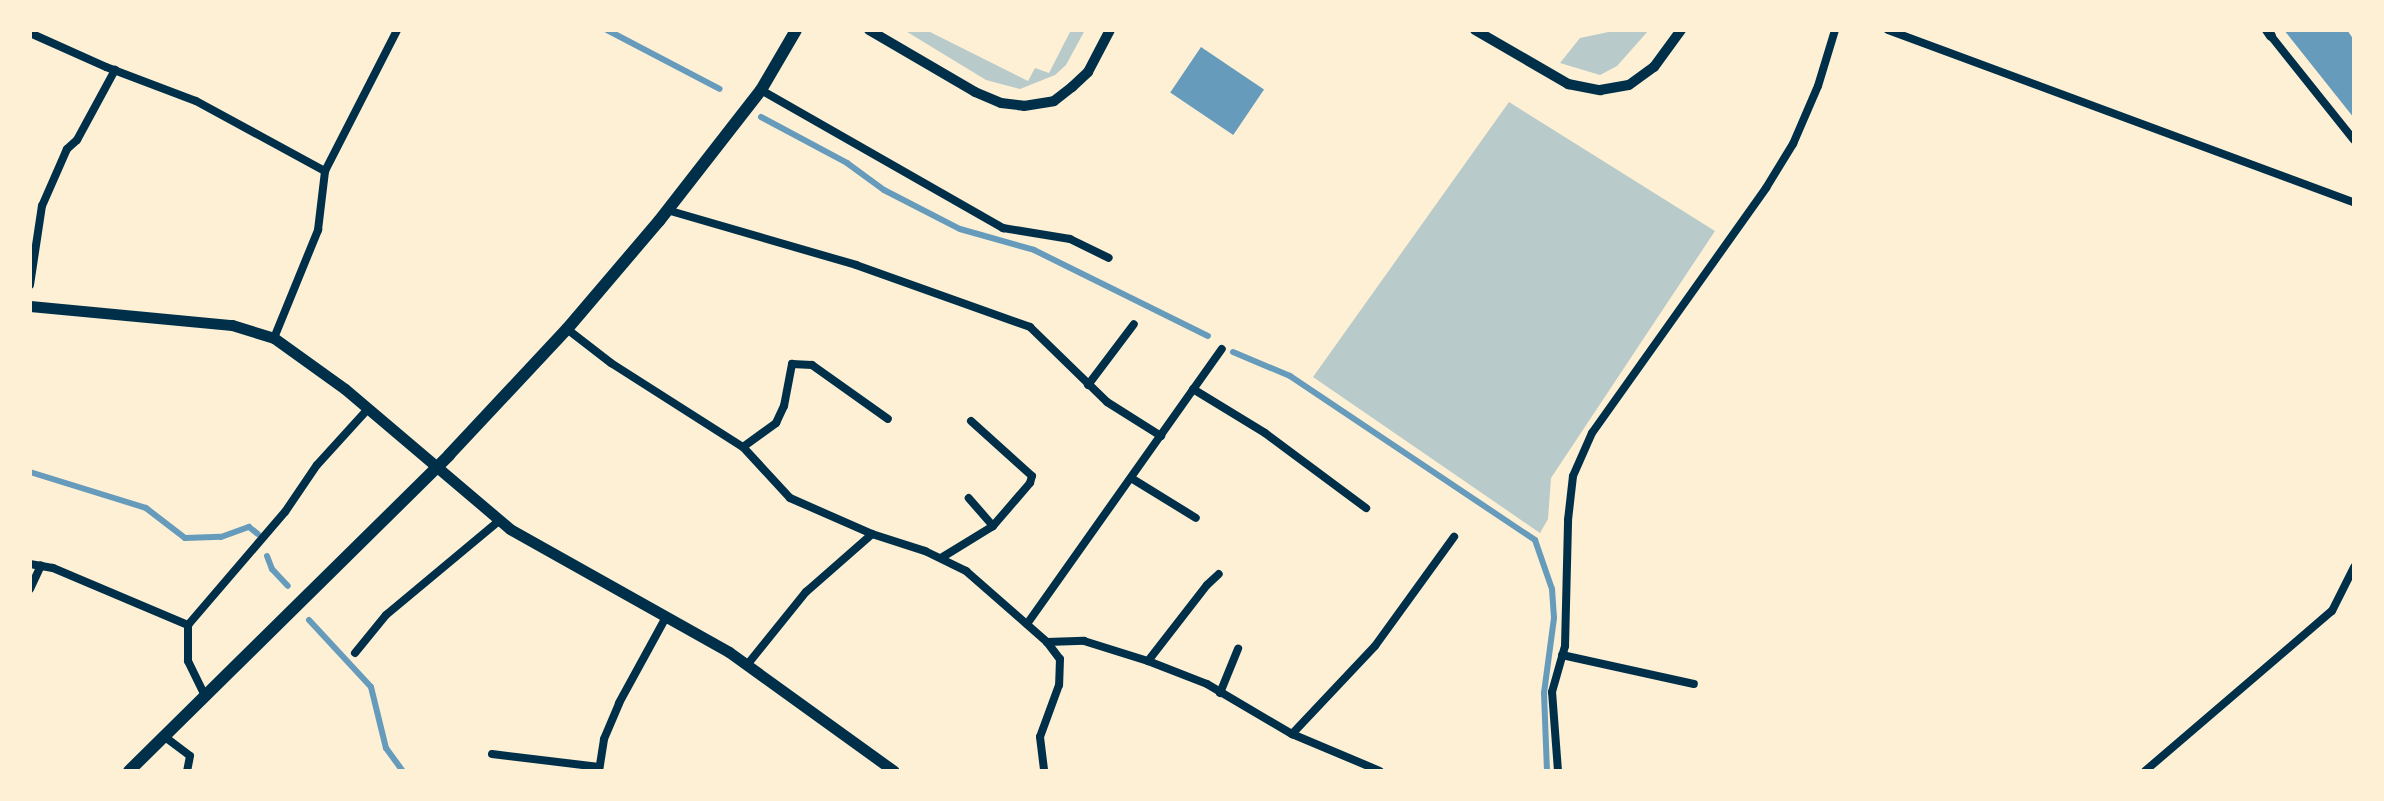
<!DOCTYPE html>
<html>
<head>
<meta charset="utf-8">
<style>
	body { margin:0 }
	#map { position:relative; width:2384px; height:801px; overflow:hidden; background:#fdf0d5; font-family:Commissioner,sans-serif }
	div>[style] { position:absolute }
	.green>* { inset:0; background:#b9caca }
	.water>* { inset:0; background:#669bbc; transform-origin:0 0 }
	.stream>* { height:6px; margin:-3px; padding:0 3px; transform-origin:3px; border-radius:3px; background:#669bbc }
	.minor>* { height:8px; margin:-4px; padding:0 4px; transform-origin:4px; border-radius:4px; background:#003049 }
	.tertiary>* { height:10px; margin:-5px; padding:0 5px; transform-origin:5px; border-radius:5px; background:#003049 }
	.secondary>* { height:11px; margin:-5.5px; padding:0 5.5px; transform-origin:5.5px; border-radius:5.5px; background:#003049 }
	.primary>* { height:12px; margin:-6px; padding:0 6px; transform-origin:6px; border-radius:6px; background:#003049 }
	span { translate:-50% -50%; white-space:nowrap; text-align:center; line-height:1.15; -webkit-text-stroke:7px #fdf0d5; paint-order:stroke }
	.frame { position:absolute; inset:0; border:32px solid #fdf0d5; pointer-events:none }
</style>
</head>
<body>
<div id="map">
	<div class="green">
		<i style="clip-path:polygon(904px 30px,926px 30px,1028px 81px,1035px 68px,1049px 73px,1071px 30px,1085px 30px,1066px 65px,1055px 75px,1020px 89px,986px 80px)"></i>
		<i style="clip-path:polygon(1618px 30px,1649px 30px,1617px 66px,1600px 75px,1560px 63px,1580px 38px)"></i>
		<i style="clip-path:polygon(1509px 102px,1715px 231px,1551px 478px,1548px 519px,1540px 533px,1313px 377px)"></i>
	</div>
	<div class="water">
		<i style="clip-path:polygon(2284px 30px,2347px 30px,2354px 40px,2354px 118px)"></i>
		<i style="left:1201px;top:47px;width:76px;height:55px;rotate:34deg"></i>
	</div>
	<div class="stream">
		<i style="left:607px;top:30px;width:127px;rotate:27.6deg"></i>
		<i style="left:761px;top:117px;width:98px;rotate:28.1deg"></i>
		<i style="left:847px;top:163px;width:46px;rotate:36.1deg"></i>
		<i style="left:884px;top:190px;width:85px;rotate:27.2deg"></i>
		<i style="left:960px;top:229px;width:77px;rotate:15.8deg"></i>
		<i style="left:1034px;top:250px;width:194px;rotate:26.3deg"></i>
		<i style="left:1233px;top:352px;width:62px;rotate:22.8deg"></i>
		<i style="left:1290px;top:376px;width:295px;rotate:33.8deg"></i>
		<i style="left:1535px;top:540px;width:52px;rotate:70.9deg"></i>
		<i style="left:1552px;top:589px;width:29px;rotate:86deg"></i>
		<i style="left:1554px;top:618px;width:76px;rotate:97.6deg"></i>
		<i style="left:1544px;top:693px;width:78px;rotate:87.8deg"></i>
		<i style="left:30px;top:472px;width:121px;rotate:17.2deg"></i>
		<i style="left:146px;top:508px;width:49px;rotate:37.6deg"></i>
		<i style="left:185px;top:538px;width:36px;rotate:-2deg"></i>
		<i style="left:221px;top:537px;width:30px;rotate:-20deg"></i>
		<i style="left:249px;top:527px;width:11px;rotate:38deg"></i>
		<i style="left:267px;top:556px;width:14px;rotate:69deg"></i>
		<i style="left:272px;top:569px;width:23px;rotate:47deg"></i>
		<i style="left:309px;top:620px;width:91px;rotate:47.2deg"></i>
		<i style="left:371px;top:687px;width:63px;rotate:76.2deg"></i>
		<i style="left:386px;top:748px;width:29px;rotate:54deg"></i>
	</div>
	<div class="minor">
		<i style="left:1888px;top:30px;width:497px;rotate:20.3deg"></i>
		<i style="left:30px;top:33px;width:83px;rotate:24.1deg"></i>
		<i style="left:106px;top:67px;width:96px;rotate:20.7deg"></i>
		<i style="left:196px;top:101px;width:147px;rotate:28.5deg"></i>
		<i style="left:2271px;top:36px;width:133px;rotate:51.4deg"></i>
		<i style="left:761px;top:90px;width:279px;rotate:29.7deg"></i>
		<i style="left:1003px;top:228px;width:68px;rotate:9.3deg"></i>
		<i style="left:1070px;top:239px;width:43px;rotate:26deg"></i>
		<i style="left:667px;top:210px;width:197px;rotate:16.2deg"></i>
		<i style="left:856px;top:265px;width:185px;rotate:19.6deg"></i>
		<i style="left:1030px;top:327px;width:107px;rotate:44.2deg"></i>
		<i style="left:1107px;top:402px;width:64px;rotate:32.2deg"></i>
		<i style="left:30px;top:285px;width:80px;rotate:-81.4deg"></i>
		<i style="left:42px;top:206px;width:62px;rotate:-66.3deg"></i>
		<i style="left:67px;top:149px;width:13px;rotate:-42deg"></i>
		<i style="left:77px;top:140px;width:80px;rotate:-61.5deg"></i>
		<i style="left:567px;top:329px;width:56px;rotate:37.7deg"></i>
		<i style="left:611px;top:363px;width:156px;rotate:32.5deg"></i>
		<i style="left:743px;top:447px;width:69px;rotate:47.3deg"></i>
		<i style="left:790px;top:498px;width:90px;rotate:23.7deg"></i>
		<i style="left:872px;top:534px;width:56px;rotate:17.8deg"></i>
		<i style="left:925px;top:551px;width:46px;rotate:26deg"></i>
		<i style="left:966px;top:571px;width:108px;rotate:41.2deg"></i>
		<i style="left:1047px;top:642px;width:21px;rotate:53deg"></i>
		<i style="left:1060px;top:659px;width:26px;rotate:92deg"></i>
		<i style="left:1059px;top:685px;width:55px;rotate:110.1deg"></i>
		<i style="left:1040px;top:737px;width:34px;rotate:83deg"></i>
		<i style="left:274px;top:338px;width:117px;rotate:-67.8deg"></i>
		<i style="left:318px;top:230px;width:59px;rotate:-83.2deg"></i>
		<i style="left:325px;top:171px;width:158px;rotate:-62.9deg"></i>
		<i style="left:1088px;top:385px;width:76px;rotate:-53deg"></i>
		<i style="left:1193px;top:389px;width:84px;rotate:31.4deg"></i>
		<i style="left:1265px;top:433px;width:126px;rotate:36.6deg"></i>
		<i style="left:971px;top:421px;width:82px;rotate:42deg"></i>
		<i style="left:1032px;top:476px;width:7px;rotate:106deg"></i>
		<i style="left:1030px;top:483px;width:57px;rotate:130.7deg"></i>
		<i style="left:743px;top:447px;width:41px;rotate:-36deg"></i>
		<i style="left:776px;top:423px;width:19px;rotate:-65deg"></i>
		<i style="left:784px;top:406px;width:43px;rotate:-79.2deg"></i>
		<i style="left:792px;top:364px;width:20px;rotate:3deg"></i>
		<i style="left:812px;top:365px;width:93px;rotate:35.4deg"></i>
		<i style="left:1131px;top:478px;width:76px;rotate:31.6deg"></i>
		<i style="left:941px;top:558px;width:61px;rotate:-31.6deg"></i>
		<i style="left:993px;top:526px;width:37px;rotate:-131deg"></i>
		<i style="left:30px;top:564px;width:23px;rotate:10deg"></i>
		<i style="left:53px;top:568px;width:147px;rotate:22.9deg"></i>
		<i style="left:188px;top:625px;width:36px;rotate:90deg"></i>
		<i style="left:188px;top:661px;width:39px;rotate:64deg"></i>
		<i style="left:30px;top:589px;width:26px;rotate:-65deg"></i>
		<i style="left:1027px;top:624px;width:337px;rotate:-54.7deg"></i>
		<i style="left:188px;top:625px;width:149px;rotate:-49.4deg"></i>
		<i style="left:285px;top:512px;width:57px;rotate:-55.8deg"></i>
		<i style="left:317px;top:465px;width:76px;rotate:-47.7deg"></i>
		<i style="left:1047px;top:642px;width:37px;rotate:-2deg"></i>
		<i style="left:1084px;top:641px;width:67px;rotate:17.4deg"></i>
		<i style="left:1148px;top:661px;width:63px;rotate:21.3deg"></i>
		<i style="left:1207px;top:684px;width:99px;rotate:30.5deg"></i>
		<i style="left:1292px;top:734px;width:95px;rotate:22.8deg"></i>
		<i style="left:355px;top:653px;width:49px;rotate:-50.8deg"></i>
		<i style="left:386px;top:615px;width:147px;rotate:-39.8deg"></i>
		<i style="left:1562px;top:655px;width:135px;rotate:12.4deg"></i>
		<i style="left:1148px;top:661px;width:96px;rotate:-52.2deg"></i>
		<i style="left:1207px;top:585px;width:16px;rotate:-43deg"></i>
		<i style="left:747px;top:665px;width:94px;rotate:-51.1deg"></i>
		<i style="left:806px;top:592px;width:88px;rotate:-41.3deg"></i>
		<i style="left:1220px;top:693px;width:48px;rotate:-67.8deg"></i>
		<i style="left:1292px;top:734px;width:121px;rotate:-46.7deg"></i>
		<i style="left:1375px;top:646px;width:135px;rotate:-54.1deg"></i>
		<i style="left:165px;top:737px;width:31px;rotate:37deg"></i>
		<i style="left:190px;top:756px;width:15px;rotate:101deg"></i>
		<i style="left:492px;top:754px;width:108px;rotate:6.9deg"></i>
		<i style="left:599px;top:771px;width:32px;rotate:-81deg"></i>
		<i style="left:604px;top:739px;width:39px;rotate:-67deg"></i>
		<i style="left:619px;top:703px;width:96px;rotate:-61.3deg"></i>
		<i style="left:1558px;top:771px;width:79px;rotate:-94.3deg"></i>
		<i style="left:1552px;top:692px;width:48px;rotate:-74.2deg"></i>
		<i style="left:1565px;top:646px;width:126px;rotate:-88.6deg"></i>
		<i style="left:1568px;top:520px;width:44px;rotate:-83.5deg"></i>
		<i style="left:1573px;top:476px;width:47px;rotate:-66.2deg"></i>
		<i style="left:1592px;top:433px;width:301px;rotate:-54.6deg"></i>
		<i style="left:1766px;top:188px;width:52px;rotate:-58.5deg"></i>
		<i style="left:1793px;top:144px;width:63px;rotate:-66.7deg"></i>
		<i style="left:1818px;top:86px;width:59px;rotate:-73.1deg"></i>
		<i style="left:2145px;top:771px;width:246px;rotate:-40.6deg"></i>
		<i style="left:2332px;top:611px;width:49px;rotate:-63.4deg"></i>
	</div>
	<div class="tertiary">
		<i style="left:869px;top:30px;width:123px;rotate:30.3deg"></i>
		<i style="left:975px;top:92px;width:28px;rotate:23deg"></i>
		<i style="left:1001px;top:103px;width:23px;rotate:7deg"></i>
		<i style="left:1024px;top:106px;width:30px;rotate:-9deg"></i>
		<i style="left:1054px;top:101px;width:23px;rotate:-38deg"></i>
		<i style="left:1072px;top:87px;width:22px;rotate:-43deg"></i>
		<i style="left:1088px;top:72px;width:47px;rotate:-62.4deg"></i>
		<i style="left:1475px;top:30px;width:108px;rotate:30.1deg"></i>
		<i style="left:1568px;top:84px;width:33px;rotate:11deg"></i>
		<i style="left:1600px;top:90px;width:29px;rotate:-10deg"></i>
		<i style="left:1629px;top:85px;width:31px;rotate:-36deg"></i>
		<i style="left:1654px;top:67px;width:46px;rotate:-53.9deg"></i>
		<i style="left:2267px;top:30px;width:7px;rotate:56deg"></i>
	</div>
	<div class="secondary">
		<i style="left:30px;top:306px;width:203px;rotate:5.4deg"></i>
		<i style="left:232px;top:325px;width:44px;rotate:17.2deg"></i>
		<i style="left:274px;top:338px;width:87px;rotate:35.7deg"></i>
		<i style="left:345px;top:389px;width:216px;rotate:40.3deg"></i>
		<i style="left:510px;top:529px;width:251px;rotate:29.3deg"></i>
		<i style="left:729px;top:652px;width:203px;rotate:35.8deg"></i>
	</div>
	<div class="primary">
		<i style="left:129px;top:771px;width:450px;rotate:-44.6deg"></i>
		<i style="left:449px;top:455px;width:173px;rotate:-46.9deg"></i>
		<i style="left:567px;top:329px;width:142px;rotate:-49.6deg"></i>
		<i style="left:659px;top:221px;width:166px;rotate:-52.1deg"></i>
		<i style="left:761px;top:90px;width:69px;rotate:-59.7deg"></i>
	</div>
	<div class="frame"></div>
</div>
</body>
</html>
